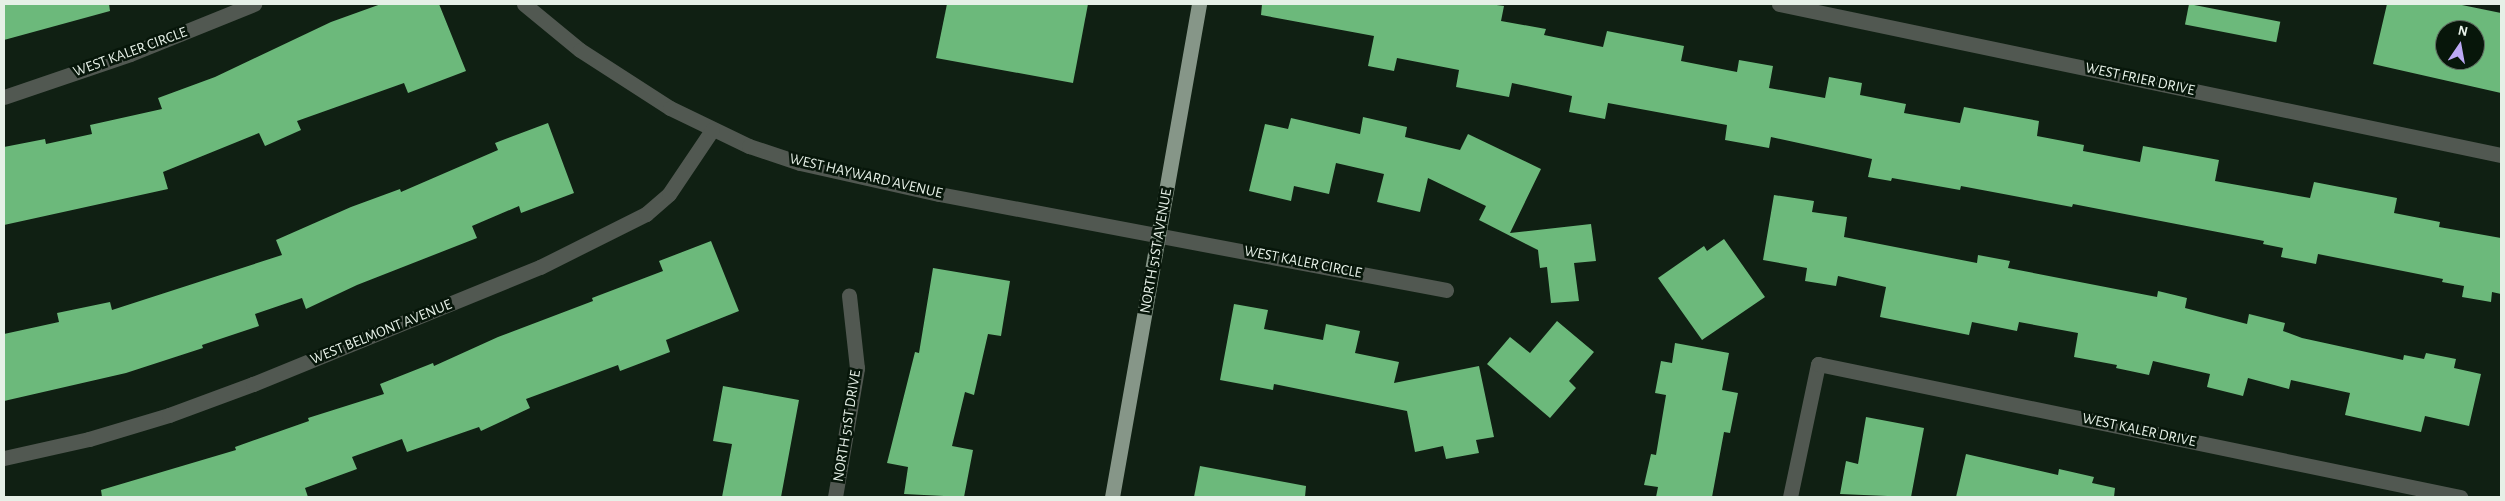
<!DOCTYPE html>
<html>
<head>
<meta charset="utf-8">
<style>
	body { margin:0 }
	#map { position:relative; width:2505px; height:501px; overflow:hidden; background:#102013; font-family:"Alegreya Sans",sans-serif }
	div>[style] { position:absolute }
	.building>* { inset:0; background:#6cb97b; transform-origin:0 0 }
	.minor>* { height:15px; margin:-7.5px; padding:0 7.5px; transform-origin:7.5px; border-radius:7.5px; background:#515851 }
	.major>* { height:15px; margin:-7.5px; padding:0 7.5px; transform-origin:7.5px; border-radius:7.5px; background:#869688 }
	span { translate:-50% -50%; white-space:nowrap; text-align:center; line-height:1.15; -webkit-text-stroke:5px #07160a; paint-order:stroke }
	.street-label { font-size:15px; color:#e6f0e7 }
	.frame { position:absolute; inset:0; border:5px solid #e6f0e7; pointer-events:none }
	.north { position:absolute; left:2435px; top:20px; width:50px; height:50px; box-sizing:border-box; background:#07160a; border:1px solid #606d62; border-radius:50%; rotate:12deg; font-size:14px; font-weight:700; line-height:20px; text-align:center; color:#e6f0e7 }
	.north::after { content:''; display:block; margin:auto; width:18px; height:22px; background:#bca9f5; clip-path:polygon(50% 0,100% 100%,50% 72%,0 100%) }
</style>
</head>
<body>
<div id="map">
	<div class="building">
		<i style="clip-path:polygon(4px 4px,109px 4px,110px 11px,4px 40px)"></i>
		<i style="clip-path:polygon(381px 4px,439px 4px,466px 71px,408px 93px,404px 83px,297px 121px,301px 130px,265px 146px,259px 133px,163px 172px,168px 189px,4px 225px,4px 147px,45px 139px,46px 144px,92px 134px,90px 125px,162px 109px,158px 98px,215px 77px,331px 22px)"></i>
		<i style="clip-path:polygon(947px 4px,1088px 4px,1073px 83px,936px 58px)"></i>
		<i style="clip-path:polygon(1262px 4px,1489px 4px,1504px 6px,1501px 21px,1546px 29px,1544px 35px,1603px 47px,1607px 31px,1684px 46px,1681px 61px,1737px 72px,1739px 60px,1773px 66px,1769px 88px,1825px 98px,1829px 77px,1862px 83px,1860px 95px,1906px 104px,1904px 113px,1960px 123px,1964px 107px,2039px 121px,2037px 136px,2084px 145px,2083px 151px,2140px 162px,2143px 146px,2219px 160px,2215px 181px,2310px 198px,2314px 182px,2397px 198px,2394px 213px,2440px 222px,2439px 227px,2501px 238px,2501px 294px,2492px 292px,2491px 302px,2462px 297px,2464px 286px,2442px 282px,2443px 279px,2318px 254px,2316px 264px,2281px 257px,2283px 248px,2263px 244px,2264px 241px,2073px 204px,2072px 207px,1961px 186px,1960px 190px,1892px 178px,1891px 181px,1868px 177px,1872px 159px,1771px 137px,1769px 148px,1725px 140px,1727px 125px,1608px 103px,1605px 119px,1569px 112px,1572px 96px,1512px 83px,1509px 97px,1456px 87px,1459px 70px,1397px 58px,1394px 71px,1368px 66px,1374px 36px,1261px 15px)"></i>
		<i style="left:2189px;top:4px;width:93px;height:21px;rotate:11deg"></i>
		<i style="clip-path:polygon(evenodd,2387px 4px,2457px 4px,2501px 13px,2501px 93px,2373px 64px,2387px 4px,2445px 30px,2475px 30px,2475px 60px,2445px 60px,2445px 30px)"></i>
		<i style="clip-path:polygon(1363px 117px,1407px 127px,1405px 137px,1460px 150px,1468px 134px,1541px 169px,1510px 233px,1591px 224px,1596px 261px,1574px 263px,1579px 301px,1551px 303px,1547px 267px,1540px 268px,1538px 250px,1479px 220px,1486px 206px,1428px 178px,1420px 212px,1377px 202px,1384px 174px,1336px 163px,1329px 194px,1294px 186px,1291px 201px,1249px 191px,1265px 124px,1288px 129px,1291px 118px,1360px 134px)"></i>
		<i style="clip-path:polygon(548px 123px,574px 193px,521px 213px,519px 206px,472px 226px,477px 238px,357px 285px,306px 309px,302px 298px,255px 314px,259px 326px,202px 345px,203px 348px,126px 373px,4px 401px,4px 334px,59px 322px,57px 313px,110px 302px,112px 310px,282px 255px,276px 240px,351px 207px,400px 189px,401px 192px,498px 150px,495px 143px)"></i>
		<i style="clip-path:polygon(1774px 195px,1814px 201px,1812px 212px,1847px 217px,1844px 237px,1977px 263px,1978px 255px,2010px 261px,2008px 268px,2157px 297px,2158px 291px,2187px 298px,2185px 308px,2247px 324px,2249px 314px,2285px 323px,2283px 331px,2302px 338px,2403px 360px,2404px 355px,2424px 359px,2426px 353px,2456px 359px,2454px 368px,2481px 374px,2469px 426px,2425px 416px,2421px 432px,2345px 415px,2350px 393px,2291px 380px,2289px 389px,2248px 378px,2243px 396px,2207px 387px,2210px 374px,2153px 361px,2149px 375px,2116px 368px,2117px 365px,2074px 357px,2078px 333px,2019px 322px,2017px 331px,1972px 322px,1969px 335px,1880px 317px,1886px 287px,1838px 276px,1836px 286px,1805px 281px,1807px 268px,1763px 260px)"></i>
		<i style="clip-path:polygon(1724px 239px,1765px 297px,1702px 340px,1658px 278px,1704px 246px,1707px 251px)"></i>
		<i style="clip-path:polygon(711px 241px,739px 311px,666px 340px,670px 352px,620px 371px,618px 365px,526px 399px,530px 408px,481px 431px,479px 427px,407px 452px,402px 439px,352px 457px,357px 469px,305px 488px,308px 497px,102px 497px,101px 490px,236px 450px,235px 447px,309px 421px,308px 418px,384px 394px,380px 384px,433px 363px,434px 366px,498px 337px,593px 301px,592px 298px,663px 271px,659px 261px)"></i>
		<i style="clip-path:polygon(933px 268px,1010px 281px,1001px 336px,988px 334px,974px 395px,965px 392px,952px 446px,973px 450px,964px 497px,904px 494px,908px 467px,887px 463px,915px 352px,919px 353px)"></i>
		<i style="clip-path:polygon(1234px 304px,1268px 310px,1264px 329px,1323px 340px,1326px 324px,1360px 331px,1355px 353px,1399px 362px,1394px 383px,1479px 366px,1494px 437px,1476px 440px,1479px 453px,1446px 459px,1443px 446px,1415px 452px,1407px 411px,1274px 384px,1273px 390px,1220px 380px)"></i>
		<i style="clip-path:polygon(1557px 321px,1594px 352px,1569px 381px,1576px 388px,1550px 418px,1487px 364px,1510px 337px,1530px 353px)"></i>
		<i style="clip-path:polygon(1675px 343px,1729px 353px,1722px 390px,1738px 393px,1730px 433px,1724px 432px,1712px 497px,1656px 497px,1658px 487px,1644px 485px,1651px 454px,1656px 455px,1666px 395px,1655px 393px,1661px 361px,1672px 363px)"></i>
		<i style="clip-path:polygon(723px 386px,799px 400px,781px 497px,722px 497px,732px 444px,713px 441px)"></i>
		<i style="clip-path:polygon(1866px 417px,1924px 428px,1911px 497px,1840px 494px,1846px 461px,1858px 464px)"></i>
		<i style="clip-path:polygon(1966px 454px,2058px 475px,2059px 469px,2094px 477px,2092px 483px,2115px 488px,2114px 497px,1956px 497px)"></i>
		<i style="clip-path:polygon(1200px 466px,1306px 486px,1305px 497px,1194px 497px)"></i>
	</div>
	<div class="minor">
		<i style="left:524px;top:4px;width:72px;rotate:39.4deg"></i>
		<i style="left:580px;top:50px;width:107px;rotate:32.8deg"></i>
		<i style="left:670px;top:108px;width:88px;rotate:25.7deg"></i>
		<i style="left:749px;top:146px;width:54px;rotate:18.4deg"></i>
		<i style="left:800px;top:163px;width:142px;rotate:12.6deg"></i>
		<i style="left:939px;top:194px;width:516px;rotate:10.72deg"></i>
		<i style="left:1779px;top:4px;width:738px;rotate:11.81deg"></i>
		<i style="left:4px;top:97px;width:133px;rotate:-18.8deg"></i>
		<i style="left:130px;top:54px;width:134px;rotate:-22deg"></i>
		<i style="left:4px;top:458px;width:87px;rotate:-12.6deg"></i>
		<i style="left:89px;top:439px;width:84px;rotate:-16.7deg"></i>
		<i style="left:169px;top:415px;width:90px;rotate:-20.3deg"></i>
		<i style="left:253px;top:384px;width:310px;rotate:-22.2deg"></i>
		<i style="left:540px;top:267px;width:119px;rotate:-26.6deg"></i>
		<i style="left:646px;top:214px;width:30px;rotate:-41deg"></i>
		<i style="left:669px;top:194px;width:77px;rotate:-56.1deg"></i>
		<i style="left:835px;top:497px;width:131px;rotate:-80.3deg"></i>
		<i style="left:857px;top:368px;width:73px;rotate:-96.3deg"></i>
		<i style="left:1790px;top:497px;width:136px;rotate:-78.1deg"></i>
		<i style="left:1818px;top:364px;width:656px;rotate:11.7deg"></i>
	</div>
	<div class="major">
		<i style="left:1112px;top:497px;width:501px;rotate:-79.99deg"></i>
	</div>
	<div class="street-label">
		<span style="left:130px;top:52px;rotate:-20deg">WEST KALER CIRCLE</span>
		<span style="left:2140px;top:79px;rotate:12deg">WEST FRIER DRIVE</span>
		<span style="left:866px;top:176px;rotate:13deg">WEST HAYWARD AVENUE</span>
		<span style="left:1156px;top:251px;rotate:-80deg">NORTH 51ST AVENUE</span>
		<span style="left:1303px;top:262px;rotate:11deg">WEST KALER CIRCLE</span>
		<span style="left:381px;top:332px;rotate:-22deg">WEST BELMONT AVENUE</span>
		<span style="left:847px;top:426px;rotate:-81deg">NORTH 51ST DRIVE</span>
		<span style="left:2139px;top:430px;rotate:12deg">WEST KALER DRIVE</span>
	</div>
	<div class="frame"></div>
	<div class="north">N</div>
</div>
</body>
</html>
